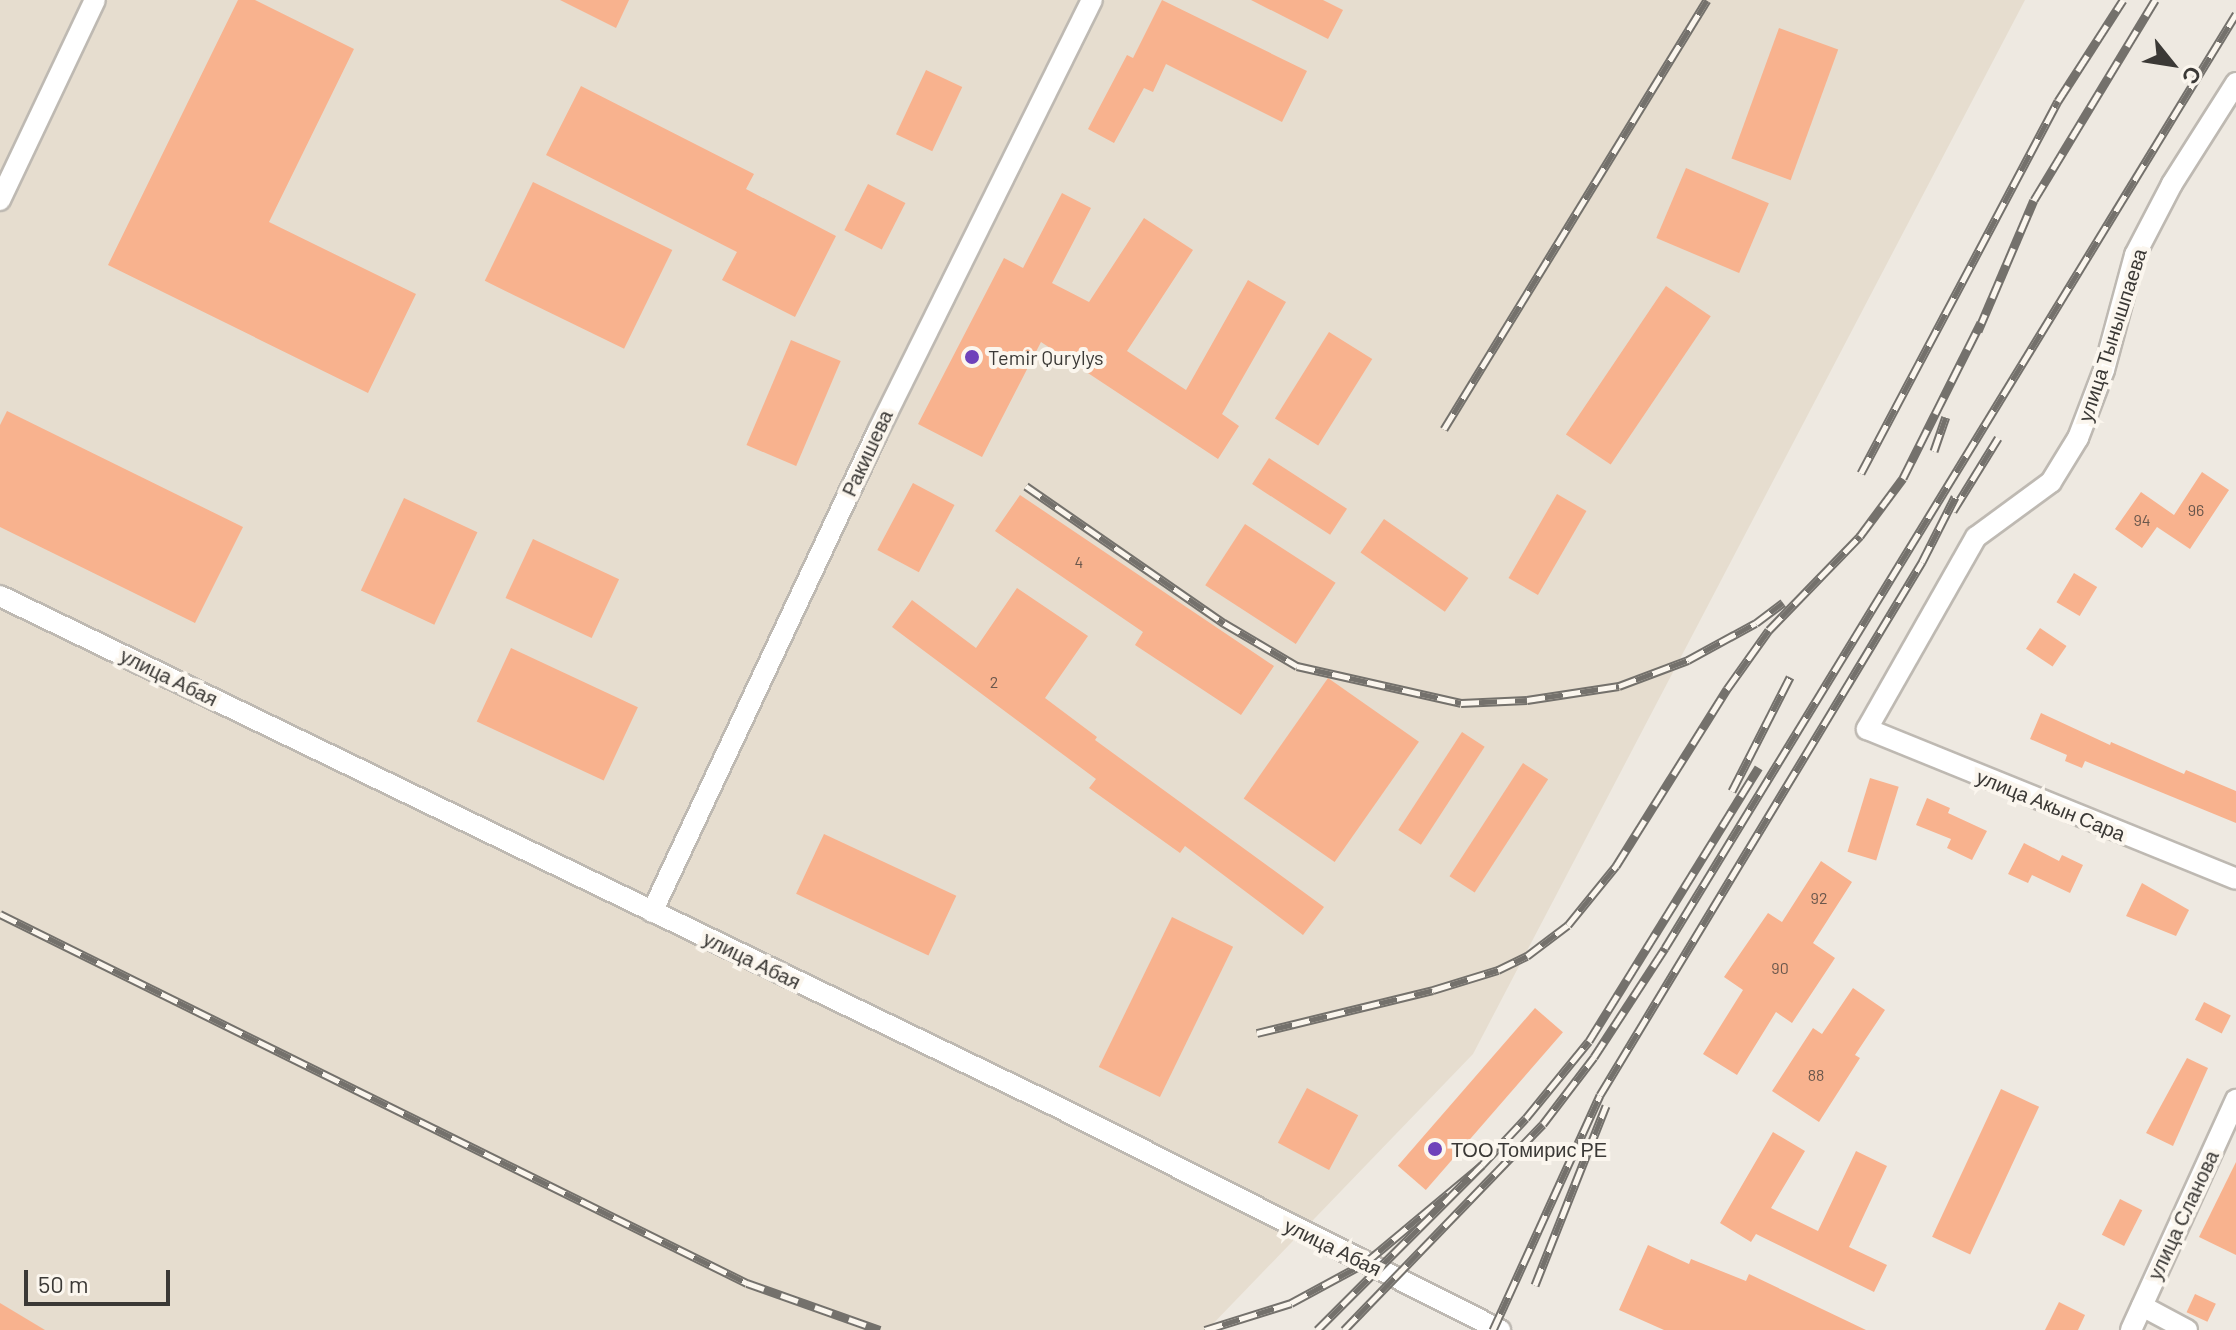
<!DOCTYPE html>
<html>
<head>
<meta charset="utf-8">
<style>
	body { margin:0 }
	#map { position:relative; width:2236px; height:1330px; overflow:hidden; background:#eee9e1; font-family:Barlow,sans-serif }
	div>[style] { position:absolute }
	.built>* { inset:0; background:#e6ddcf }
	.building>* { inset:0; background:#f8b28e; transform-origin:0 0 }
	.roads { filter:drop-shadow(2px 0 #beb9b2) drop-shadow(-2px 0 #beb9b2) drop-shadow(0 2px #beb9b2) drop-shadow(0 -2px #beb9b2) }
	.minor>* { height:20px; margin:-10px; padding:0 10px; transform-origin:10px; border-radius:10px; background:#fff }
	.rail>* { height:9px; margin-top:-4.5px; transform-origin:0; background:repeating-linear-gradient(90deg,#fbf6ee 0 18px,#74716c 0 36px); box-sizing:border-box; border-block:2px solid #74716c }
	.dots>* { width:22px; height:22px; translate:-50% -50%; box-sizing:border-box; border:4px solid #fbf6ee; border-radius:50% }
	span { translate:-50% -50%; white-space:nowrap; text-align:center; line-height:1.15; -webkit-text-stroke:8px #fbf6ee; paint-order:stroke }
	.number-label { font-size:16px; color:#6a574c }
	.number-label span { -webkit-text-stroke-width:0 }
	.street-label { font-size:20px; color:#3b3936 }
	.poi-label { font-size:20px; color:#3b3936 }
	.left { translate:0 -50%; text-align:left }
	.north { position:absolute; left:2132px; top:24px; width:80px; height:80px; -webkit-text-stroke:6px #fbf6ee; paint-order:stroke; rotate:120deg; font-size:22px; font-weight:700; line-height:32px; text-align:center; color:#3b3936 }
	.north::after { content:''; display:block; margin:auto; width:28px; height:36px; background:#3b3936; clip-path:polygon(50% 0,100% 100%,50% 72%,0 100%) }
	.scale { position:absolute; left:24px; top:1270px; width:146px; height:36px; box-sizing:border-box; border:4px solid #3b3936; border-top:0; padding-left:10px; font-size:24px; line-height:28px; white-space:nowrap; color:#3b3936; -webkit-text-stroke:6px #fbf6ee; paint-order:stroke }
</style>
</head>
<body>
<div id="map">
	<div class="built">
		<i style="clip-path:polygon(0 0,2025px 0,1473px 1054px,1207px 1330px,0 1330px)"></i>
	</div>
	<div class="building">
		<i style="clip-path:polygon(238px 0,255px 0,354px 49px,269px 222px,416px 294px,368px 393px,108px 265px)"></i>
		<i style="clip-path:polygon(560px 0,629px 0,616px 28px)"></i>
		<i style="clip-path:polygon(1162px 0,1307px 71px,1282px 122px,1166px 64px,1153px 92px,1144px 88px,1114px 143px,1088px 129px,1127px 55px,1133px 58px)"></i>
		<i style="clip-path:polygon(1251px 0,1323px 0,1343px 10px,1328px 39px)"></i>
		<i style="left:1779px;top:28px;width:63px;height:139px;rotate:20deg"></i>
		<i style="left:926px;top:70px;width:40px;height:71px;rotate:25deg"></i>
		<i style="clip-path:polygon(581px 86px,754px 174px,746px 189px,836px 236px,795px 317px,722px 280px,737px 252px,546px 155px)"></i>
		<i style="left:1686px;top:168px;width:90px;height:76px;rotate:23deg"></i>
		<i style="left:533px;top:182px;width:155px;height:110px;rotate:26deg"></i>
		<i style="left:868px;top:184px;width:42px;height:52px;rotate:27deg"></i>
		<i style="clip-path:polygon(1062px 193px,1091px 208px,1052px 283px,1089px 302px,1144px 218px,1193px 250px,1127px 351px,1186px 390px,1248px 280px,1286px 302px,1222px 414px,1239px 426px,1218px 459px,1041px 342px,982px 457px,918px 424px,1004px 258px,1023px 268px)"></i>
		<i style="left:1666px;top:286px;width:54px;height:179px;rotate:34deg"></i>
		<i style="left:1329px;top:332px;width:51px;height:102px;rotate:32deg"></i>
		<i style="left:791px;top:340px;width:54px;height:114px;rotate:23deg"></i>
		<i style="clip-path:polygon(7px 411px,243px 527px,195px 623px,0 527px,0 425px)"></i>
		<i style="left:1269px;top:458px;width:93px;height:31px;rotate:33deg"></i>
		<i style="clip-path:polygon(2202px 472px,2229px 490px,2190px 549px,2157px 527px,2142px 548px,2115px 529px,2141px 492px,2174px 515px)"></i>
		<i style="left:913px;top:483px;width:47px;height:76px;rotate:28deg"></i>
		<i style="left:1557px;top:494px;width:34px;height:97px;rotate:30deg"></i>
		<i style="clip-path:polygon(1020px 495px,1274px 666px,1241px 715px,1135px 645px,1143px 632px,995px 531px)"></i>
		<i style="left:404px;top:498px;width:81px;height:102px;rotate:25deg"></i>
		<i style="left:1384px;top:519px;width:103px;height:41px;rotate:35deg"></i>
		<i style="left:1245px;top:524px;width:108px;height:73px;rotate:33deg"></i>
		<i style="left:533px;top:539px;width:95px;height:65px;rotate:25deg"></i>
		<i style="left:2074px;top:573px;width:27px;height:34px;rotate:31deg"></i>
		<i style="clip-path:polygon(1017px 588px,1088px 636px,1045px 698px,1097px 737px,1095px 740px,1324px 907px,1303px 935px,1185px 846px,1180px 853px,1089px 788px,1096px 779px,892px 627px,912px 600px,976px 648px)"></i>
		<i style="left:2040px;top:628px;width:32px;height:25px;rotate:34deg"></i>
		<i style="left:511px;top:648px;width:140px;height:81px;rotate:25deg"></i>
		<i style="left:1328px;top:678px;width:111px;height:147px;rotate:35deg"></i>
		<i style="clip-path:polygon(2041px 713px,2110px 745px,2111px 742px,2184px 774px,2186px 770px,2236px 791px,2236px 823px,2085px 761px,2082px 768px,2065px 761px,2067px 755px,2030px 739px)"></i>
		<i style="left:1462px;top:732px;width:27px;height:117px;rotate:33deg"></i>
		<i style="left:1523px;top:763px;width:30px;height:135px;rotate:33deg"></i>
		<i style="left:1870px;top:778px;width:30px;height:77px;rotate:17deg"></i>
		<i style="clip-path:polygon(1927px 798px,1950px 808px,1948px 813px,1987px 831px,1972px 860px,1947px 848px,1951px 839px,1916px 825px)"></i>
		<i style="left:824px;top:834px;width:146px;height:66px;rotate:25deg"></i>
		<i style="clip-path:polygon(2024px 843px,2059px 861px,2062px 855px,2083px 865px,2070px 893px,2032px 875px,2028px 883px,2008px 874px)"></i>
		<i style="clip-path:polygon(1821px 861px,1852px 882px,1813px 943px,1835px 958px,1792px 1023px,1776px 1012px,1737px 1075px,1703px 1054px,1743px 990px,1724px 977px,1768px 913px,1782px 922px)"></i>
		<i style="clip-path:polygon(2142px 883px,2189px 910px,2176px 936px,2126px 916px)"></i>
		<i style="left:1172px;top:917px;width:68px;height:167px;rotate:26deg"></i>
		<i style="clip-path:polygon(1853px 988px,1885px 1010px,1855px 1055px,1860px 1058px,1819px 1122px,1772px 1091px,1813px 1028px,1822px 1034px)"></i>
		<i style="left:2204px;top:1002px;width:30px;height:20px;rotate:27deg"></i>
		<i style="left:1535px;top:1008px;width:37px;height:209px;rotate:41deg"></i>
		<i style="clip-path:polygon(2187px 1058px,2208px 1068px,2173px 1146px,2146px 1133px)"></i>
		<i style="left:1307px;top:1088px;width:58px;height:62px;rotate:28deg"></i>
		<i style="left:2001px;top:1089px;width:42px;height:163px;rotate:25deg"></i>
		<i style="clip-path:polygon(1773px 1132px,1805px 1151px,1771px 1208px,1818px 1231px,1856px 1151px,1887px 1166px,1849px 1247px,1887px 1265px,1874px 1292px,1756px 1234px,1751px 1242px,1720px 1223px)"></i>
		<i style="clip-path:polygon(2236px 1162px,2236px 1255px,2199px 1237px)"></i>
		<i style="left:2120px;top:1199px;width:25px;height:40px;rotate:27deg"></i>
		<i style="clip-path:polygon(1648px 1245px,1689px 1264px,1691px 1259px,1746px 1281px,1749px 1274px,1866px 1330px,1664px 1330px,1619px 1310px)"></i>
		<i style="left:2195px;top:1294px;width:23px;height:20px;rotate:25deg"></i>
		<i style="clip-path:polygon(2059px 1302px,2085px 1315px,2078px 1330px,2045px 1330px)"></i>
		<i style="clip-path:polygon(0 1303px,45px 1330px,0 1330px)"></i>
	</div>
	<div class="roads">
		<div class="minor">
			<i style="left:2236px;top:83px;width:120px;rotate:122.4deg"></i>
			<i style="left:2172px;top:184px;width:80px;rotate:117.5deg"></i>
			<i style="left:2135px;top:255px;width:119px;rotate:105.1deg"></i>
			<i style="left:2104px;top:370px;width:73px;rotate:110.9deg"></i>
			<i style="left:2078px;top:438px;width:52px;rotate:121.5deg"></i>
			<i style="left:2051px;top:482px;width:93px;rotate:143.7deg"></i>
			<i style="left:1976px;top:537px;width:221px;rotate:119.6deg"></i>
			<i style="left:1867px;top:729px;width:398px;rotate:22.1deg"></i>
			<i style="left:0;top:200px;width:221px;rotate:-64.6deg"></i>
			<i style="left:0;top:596px;width:1168px;rotate:25.78deg"></i>
			<i style="left:1052px;top:1104px;width:502px;rotate:26.77deg"></i>
			<i style="left:652px;top:912px;width:531px;rotate:-64.83deg"></i>
			<i style="left:878px;top:431px;width:481px;rotate:-63.6deg"></i>
			<i style="left:2142px;top:1306px;width:51px;rotate:28.1deg"></i>
			<i style="left:2131px;top:1330px;width:253px;rotate:-65.5deg"></i>
		</div>
	</div>
	<div class="rail">
		<i style="left:1978px;top:331px;width:142px;rotate:-66.9deg"></i>
		<i style="left:2034px;top:200px;width:234px;rotate:-58.8deg"></i>
		<i style="left:1444px;top:429px;width:503px;rotate:-58.49deg"></i>
		<i style="left:1934px;top:451px;width:36px;rotate:-71deg"></i>
		<i style="left:1861px;top:473px;width:421px;rotate:-62.1deg"></i>
		<i style="left:2058px;top:101px;width:120px;rotate:-57.2deg"></i>
		<i style="left:1026px;top:486px;width:241px;rotate:34.7deg"></i>
		<i style="left:1224px;top:623px;width:85px;rotate:30.5deg"></i>
		<i style="left:1297px;top:666px;width:168px;rotate:12.7deg"></i>
		<i style="left:1461px;top:703px;width:66px;rotate:-2.6deg"></i>
		<i style="left:1527px;top:700px;width:93px;rotate:-8.7deg"></i>
		<i style="left:1619px;top:686px;width:74px;rotate:-20.6deg"></i>
		<i style="left:1688px;top:660px;width:77px;rotate:-28.6deg"></i>
		<i style="left:1756px;top:623px;width:34px;rotate:-37deg"></i>
		<i style="left:1953px;top:511px;width:86px;rotate:-58.3deg"></i>
		<i style="left:1732px;top:791px;width:128px;rotate:-63deg"></i>
		<i style="left:0;top:914px;width:833px;rotate:26.29deg"></i>
		<i style="left:747px;top:1283px;width:141px;rotate:19.5deg"></i>
		<i style="left:1257px;top:1033px;width:181px;rotate:-13.7deg"></i>
		<i style="left:1433px;top:990px;width:68px;rotate:-17.1deg"></i>
		<i style="left:1498px;top:970px;width:32px;rotate:-26deg"></i>
		<i style="left:1527px;top:956px;width:51px;rotate:-37.1deg"></i>
		<i style="left:1568px;top:925px;width:76px;rotate:-50.9deg"></i>
		<i style="left:1616px;top:866px;width:209px;rotate:-57.9deg"></i>
		<i style="left:1727px;top:689px;width:72px;rotate:-54.6deg"></i>
		<i style="left:1769px;top:630px;width:131px;rotate:-45.9deg"></i>
		<i style="left:1860px;top:536px;width:72px;rotate:-53.4deg"></i>
		<i style="left:1903px;top:478px;width:174px;rotate:-63.4deg"></i>
		<i style="left:1482px;top:1165px;width:64px;rotate:-46.9deg"></i>
		<i style="left:1526px;top:1118px;width:99px;rotate:-50.7deg"></i>
		<i style="left:1589px;top:1041px;width:322px;rotate:-58.2deg"></i>
		<i style="left:1535px;top:1285px;width:193px;rotate:-68.4deg"></i>
		<i style="left:1205px;top:1330px;width:90px;rotate:-17.4deg"></i>
		<i style="left:1291px;top:1303px;width:84px;rotate:-28.4deg"></i>
		<i style="left:1365px;top:1263px;width:153px;rotate:-39.9deg"></i>
		<i style="left:1482px;top:1165px;width:233px;rotate:135deg"></i>
		<i style="left:1344px;top:1330px;width:286px;rotate:-46deg"></i>
		<i style="left:1543px;top:1124px;width:84px;rotate:-52.7deg"></i>
		<i style="left:1594px;top:1057px;width:130px;rotate:-56.9deg"></i>
		<i style="left:1665px;top:948px;width:1095px;rotate:-58.56deg"></i>
		<i style="left:1493px;top:1330px;width:258px;rotate:-65.5deg"></i>
		<i style="left:1600px;top:1095px;width:623px;rotate:-58.86deg"></i>
		<i style="left:1922px;top:562px;width:73px;rotate:-63.1deg"></i>
	</div>
	<div class="dots">
		<i style="left:972px;top:357px;background:#6f42ba"></i>
		<i style="left:1435px;top:1149px;background:#6f42ba"></i>
	</div>
	<div class="number-label">
		<span style="left:2196px;top:510px">96</span>
		<span style="left:2142px;top:520px">94</span>
		<span style="left:1079px;top:562px">4</span>
		<span style="left:994px;top:682px">2</span>
		<span style="left:1819px;top:898px">92</span>
		<span style="left:1780px;top:968px">90</span>
		<span style="left:1816px;top:1075px">88</span>
	</div>
	<div class="street-label">
		<span style="left:2112px;top:335px;rotate:-72deg">улица Тынышпаева</span>
		<span style="left:867px;top:453px;rotate:-65deg">Ракишева</span>
		<span style="left:169px;top:677px;rotate:26deg">улица Абая</span>
		<span style="left:2051px;top:805px;rotate:22deg">улица Акын Сара</span>
		<span style="left:752px;top:960px;rotate:26deg">улица Абая</span>
		<span style="left:2183px;top:1215px;rotate:-65deg">улица Сланова</span>
		<span style="left:1333px;top:1247px;rotate:26deg">улица Абая</span>
	</div>
	<div class="poi-label">
		<span class="left" style="left:988px;top:357px">Temir Qurylys</span>
		<span class="left" style="left:1451px;top:1149px">ТОО Томирис РЕ</span>
	</div>
	<div class="north">С</div>
	<div class="scale">50 m</div>
</div>
</body>
</html>
